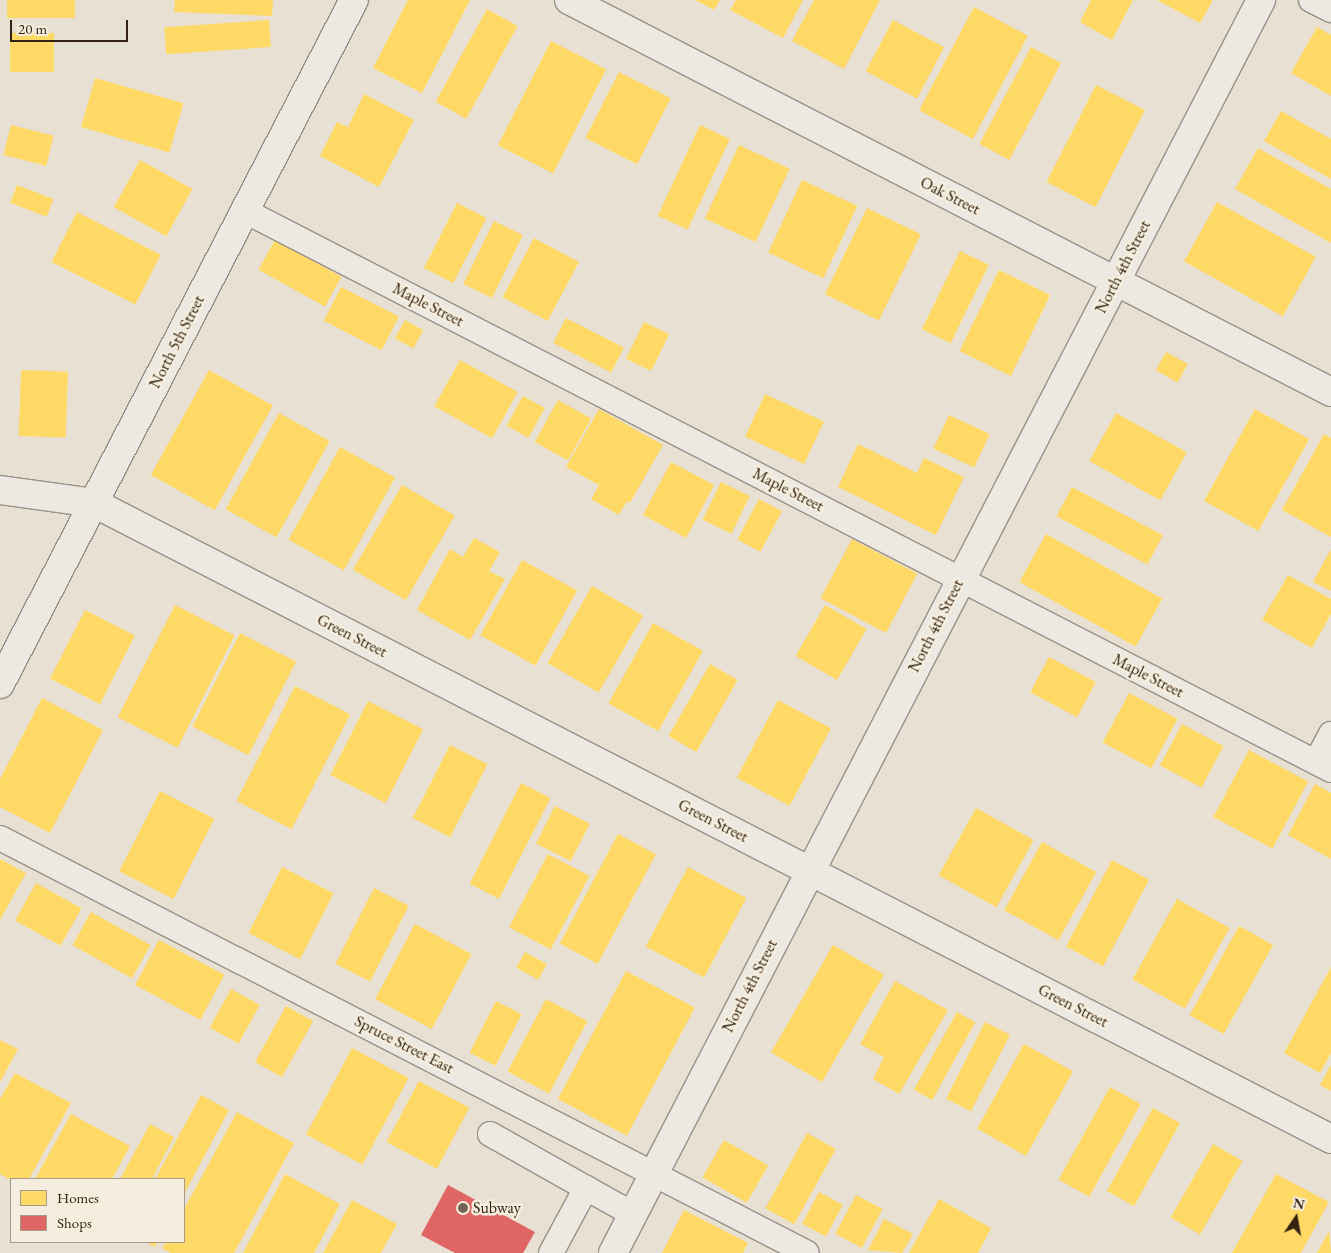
<!DOCTYPE html>
<html>
<head>
<meta charset="utf-8">
<style>
	body { margin:0 }
	#map { position:relative; width:1331px; height:1253px; overflow:hidden; background:#e8e0d2; font-family:"EB Garamond",serif }
	div>[style] { position:absolute }
	.homes>* { inset:0; background:#ffd966; transform-origin:0 0 }
	.shops>* { inset:0; background:#e06666 }
	.roads { filter:drop-shadow(1px 0 #989187) drop-shadow(-1px 0 #989187) drop-shadow(0 1px #989187) drop-shadow(0 -1px #989187) }
	.service>* { height:24px; margin:-12px; padding:0 12px; transform-origin:12px; border-radius:12px; background:#ece8e2 }
	.minor>* { height:28px; margin:-14px; padding:0 14px; transform-origin:14px; border-radius:14px; background:#ece8e2 }
	.dots>* { width:14px; height:14px; translate:-50% -50%; box-sizing:border-box; border:2px solid #f5eddd; border-radius:50% }
	span { translate:-50% -50%; white-space:nowrap; text-align:center; line-height:1.15; -webkit-text-stroke:5px #f5eddd; paint-order:stroke }
	.street-label { font-size:16px; color:#332210 }
	.poi-label { font-size:16px; color:#332210 }
	.left { translate:0 -50%; text-align:left }
	.legend { position:absolute; left:10px; top:1178px; width:175px; height:65px; box-sizing:border-box; background:#f5eddd; border:1px solid #a79c8b; margin:0; padding:6px 9px; list-style:none; font-size:15px; color:#332210 }
	.legend li { display:flex; align-items:center; gap:10px; height:25px }
	.legend b { width:25px; border:1px solid #a79c8b }
	.north { position:absolute; left:1271px; top:1193px; width:50px; height:50px; -webkit-text-stroke:4px #f5eddd; paint-order:stroke; rotate:12deg; font-size:14px; font-weight:700; line-height:20px; text-align:center; color:#332210 }
	.north::after { content:''; display:block; margin:auto; width:18px; height:22px; background:#332210; clip-path:polygon(50% 0,100% 100%,50% 72%,0 100%) }
	.scale { position:absolute; left:10px; top:20px; width:118px; height:22px; box-sizing:border-box; border:2px solid #332210; border-top:0; padding-left:6px; font-size:15px; line-height:18px; white-space:nowrap; color:#332210; -webkit-text-stroke:4px #f5eddd; paint-order:stroke }
</style>
</head>
<body>
<div id="map">
	<div class="homes">
		<i style="left:7px;top:0;width:68px;height:18px"></i>
		<i style="clip-path:polygon(175px 0,273px 0,272px 16px,174px 12px)"></i>
		<i style="clip-path:polygon(408px 0,470px 0,422px 93px,373px 68px)"></i>
		<i style="clip-path:polygon(695px 0,720px 0,714px 10px)"></i>
		<i style="clip-path:polygon(736px 0,803px 0,783px 38px,730px 10px)"></i>
		<i style="clip-path:polygon(814px 0,880px 0,844px 69px,792px 41px)"></i>
		<i style="clip-path:polygon(1091px 0,1133px 0,1112px 40px,1080px 22px)"></i>
		<i style="clip-path:polygon(1157px 0,1213px 0,1200px 23px)"></i>
		<i style="left:974px;top:7px;width:61px;height:117px;rotate:28deg"></i>
		<i style="left:487px;top:9px;width:35px;height:106px;rotate:29deg"></i>
		<i style="left:269px;top:20px;width:27px;height:105px;rotate:86deg"></i>
		<i style="left:893px;top:20px;width:58px;height:58px;rotate:28deg"></i>
		<i style="clip-path:polygon(1317px 27px,1331px 35px,1331px 96px,1291px 73px)"></i>
		<i style="left:10px;top:33px;width:44px;height:39px"></i>
		<i style="left:551px;top:41px;width:62px;height:117px;rotate:27deg"></i>
		<i style="left:1031px;top:47px;width:34px;height:110px;rotate:28deg"></i>
		<i style="left:619px;top:72px;width:58px;height:74px;rotate:27deg"></i>
		<i style="left:95px;top:78px;width:92px;height:51px;rotate:16deg"></i>
		<i style="left:1096px;top:85px;width:55px;height:109px;rotate:27deg"></i>
		<i style="clip-path:polygon(364px 94px,414px 120px,379px 187px,320px 156px,337px 122px,348px 127px)"></i>
		<i style="clip-path:polygon(1281px 111px,1331px 139px,1331px 179px,1264px 141px)"></i>
		<i style="left:11px;top:125px;width:44px;height:31px;rotate:14deg"></i>
		<i style="left:700px;top:125px;width:33px;height:100px;rotate:25deg"></i>
		<i style="left:739px;top:145px;width:56px;height:81px;rotate:25deg"></i>
		<i style="clip-path:polygon(1258px 148px,1331px 189px,1331px 243px,1235px 189px)"></i>
		<i style="left:140px;top:160px;width:60px;height:54px;rotate:29deg"></i>
		<i style="left:802px;top:180px;width:61px;height:80px;rotate:25deg"></i>
		<i style="left:17px;top:185px;width:39px;height:19px;rotate:21deg"></i>
		<i style="left:1217px;top:202px;width:113px;height:68px;rotate:29deg"></i>
		<i style="left:457px;top:203px;width:33px;height:73px;rotate:27deg"></i>
		<i style="left:867px;top:208px;width:60px;height:96px;rotate:26deg"></i>
		<i style="left:77px;top:212px;width:94px;height:56px;rotate:27deg"></i>
		<i style="left:494px;top:221px;width:32px;height:70px;rotate:26deg"></i>
		<i style="left:534px;top:238px;width:51px;height:67px;rotate:28deg"></i>
		<i style="left:275px;top:240px;width:76px;height:34px;rotate:29deg"></i>
		<i style="left:960px;top:251px;width:32px;height:87px;rotate:26deg"></i>
		<i style="left:999px;top:270px;width:57px;height:90px;rotate:26deg"></i>
		<i style="left:341px;top:287px;width:65px;height:38px;rotate:27deg"></i>
		<i style="left:566px;top:318px;width:65px;height:28px;rotate:27deg"></i>
		<i style="left:405px;top:320px;width:21px;height:21px;rotate:29deg"></i>
		<i style="left:644px;top:322px;width:28px;height:41px;rotate:26deg"></i>
		<i style="left:1166px;top:352px;width:25px;height:21px;rotate:29deg"></i>
		<i style="left:460px;top:360px;width:66px;height:53px;rotate:29deg"></i>
		<i style="left:21px;top:370px;width:47px;height:66px;rotate:2deg"></i>
		<i style="left:209px;top:370px;width:73px;height:120px;rotate:29deg"></i>
		<i style="left:765px;top:394px;width:65px;height:47px;rotate:25deg"></i>
		<i style="left:523px;top:396px;width:25px;height:34px;rotate:29deg"></i>
		<i style="left:558px;top:400px;width:38px;height:48px;rotate:29deg"></i>
		<i style="clip-path:polygon(599px 409px,663px 445px,630px 503px,627px 501px,619px 515px,591px 499px,599px 485px,566px 467px)"></i>
		<i style="left:1255px;top:409px;width:62px;height:105px;rotate:29deg"></i>
		<i style="left:279px;top:413px;width:58px;height:110px;rotate:29deg"></i>
		<i style="left:1116px;top:413px;width:81px;height:55px;rotate:29deg"></i>
		<i style="left:949px;top:415px;width:45px;height:37px;rotate:25deg"></i>
		<i style="clip-path:polygon(1324px 434px,1331px 438px,1331px 537px,1282px 510px)"></i>
		<i style="clip-path:polygon(858px 444px,917px 473px,924px 458px,964px 477px,936px 535px,838px 487px)"></i>
		<i style="left:340px;top:447px;width:63px;height:106px;rotate:29deg"></i>
		<i style="left:671px;top:462px;width:49px;height:60px;rotate:28deg"></i>
		<i style="left:721px;top:482px;width:32px;height:42px;rotate:26deg"></i>
		<i style="left:402px;top:485px;width:61px;height:98px;rotate:30deg"></i>
		<i style="left:1072px;top:487px;width:103px;height:33px;rotate:28deg"></i>
		<i style="left:759px;top:499px;width:26px;height:46px;rotate:28deg"></i>
		<i style="left:1046px;top:534px;width:133px;height:55px;rotate:29deg"></i>
		<i style="clip-path:polygon(474px 538px,500px 552px,489px 571px,505px 579px,470px 640px,417px 610px,450px 549px,463px 557px)"></i>
		<i style="left:852px;top:539px;width:74px;height:67px;rotate:28deg"></i>
		<i style="clip-path:polygon(1331px 549px,1331px 591px,1313px 582px)"></i>
		<i style="left:522px;top:560px;width:63px;height:86px;rotate:29deg"></i>
		<i style="clip-path:polygon(1288px 575px,1331px 599px,1331px 614px,1312px 648px,1262px 620px)"></i>
		<i style="left:592px;top:586px;width:59px;height:89px;rotate:30deg"></i>
		<i style="left:175px;top:605px;width:67px;height:126px;rotate:27deg"></i>
		<i style="left:825px;top:605px;width:48px;height:59px;rotate:30deg"></i>
		<i style="left:85px;top:610px;width:56px;height:77px;rotate:27deg"></i>
		<i style="left:653px;top:623px;width:57px;height:92px;rotate:29deg"></i>
		<i style="left:240px;top:633px;width:63px;height:105px;rotate:27deg"></i>
		<i style="left:1049px;top:657px;width:53px;height:40px;rotate:28deg"></i>
		<i style="left:710px;top:664px;width:32px;height:83px;rotate:30deg"></i>
		<i style="left:295px;top:686px;width:62px;height:129px;rotate:27deg"></i>
		<i style="left:1129px;top:693px;width:55px;height:56px;rotate:28deg"></i>
		<i style="clip-path:polygon(42px 698px,103px 730px,50px 833px,0 807px,0 779px)"></i>
		<i style="left:778px;top:700px;width:60px;height:88px;rotate:28deg"></i>
		<i style="left:368px;top:701px;width:62px;height:83px;rotate:27deg"></i>
		<i style="left:1182px;top:724px;width:47px;height:47px;rotate:28deg"></i>
		<i style="left:450px;top:745px;width:42px;height:82px;rotate:27deg"></i>
		<i style="left:1249px;top:750px;width:67px;height:76px;rotate:28deg"></i>
		<i style="left:521px;top:783px;width:33px;height:113px;rotate:27deg"></i>
		<i style="clip-path:polygon(1315px 784px,1331px 793px,1331px 859px,1288px 835px)"></i>
		<i style="left:160px;top:791px;width:61px;height:90px;rotate:27deg"></i>
		<i style="left:555px;top:806px;width:39px;height:42px;rotate:27deg"></i>
		<i style="left:976px;top:808px;width:66px;height:77px;rotate:29deg"></i>
		<i style="left:618px;top:834px;width:43px;height:124px;rotate:28deg"></i>
		<i style="left:1042px;top:842px;width:62px;height:78px;rotate:29deg"></i>
		<i style="left:548px;top:854px;width:47px;height:83px;rotate:28deg"></i>
		<i style="clip-path:polygon(0 859px,26px 873px,0 920px)"></i>
		<i style="left:1112px;top:860px;width:42px;height:98px;rotate:28deg"></i>
		<i style="left:282px;top:867px;width:58px;height:74px;rotate:27deg"></i>
		<i style="left:688px;top:867px;width:66px;height:90px;rotate:28deg"></i>
		<i style="left:36px;top:883px;width:52px;height:43px;rotate:29deg"></i>
		<i style="left:374px;top:888px;width:39px;height:85px;rotate:27deg"></i>
		<i style="left:1177px;top:899px;width:60px;height:92px;rotate:29deg"></i>
		<i style="left:91px;top:912px;width:68px;height:38px;rotate:29deg"></i>
		<i style="left:415px;top:924px;width:64px;height:85px;rotate:28deg"></i>
		<i style="left:1239px;top:926px;width:39px;height:102px;rotate:29deg"></i>
		<i style="left:159px;top:940px;width:74px;height:51px;rotate:28deg"></i>
		<i style="left:833px;top:945px;width:59px;height:124px;rotate:30deg"></i>
		<i style="left:525px;top:952px;width:25px;height:18px;rotate:29deg"></i>
		<i style="clip-path:polygon(1331px 967px,1331px 1053px,1320px 1073px,1284px 1053px)"></i>
		<i style="left:626px;top:971px;width:78px;height:145px;rotate:28deg"></i>
		<i style="clip-path:polygon(895px 981px,948px 1010px,899px 1094px,873px 1079px,884px 1057px,860px 1044px)"></i>
		<i style="left:231px;top:989px;width:33px;height:44px;rotate:29deg"></i>
		<i style="left:546px;top:999px;width:47px;height:82px;rotate:28deg"></i>
		<i style="left:496px;top:1001px;width:29px;height:58px;rotate:27deg"></i>
		<i style="left:286px;top:1006px;width:31px;height:64px;rotate:29deg"></i>
		<i style="left:957px;top:1012px;width:21px;height:89px;rotate:29deg"></i>
		<i style="left:985px;top:1022px;width:28px;height:86px;rotate:27deg"></i>
		<i style="clip-path:polygon(0 1040px,18px 1049px,0 1082px)"></i>
		<i style="left:1024px;top:1044px;width:56px;height:97px;rotate:29deg"></i>
		<i style="left:352px;top:1048px;width:64px;height:98px;rotate:28deg"></i>
		<i style="clip-path:polygon(1331px 1065px,1331px 1091px,1320px 1085px)"></i>
		<i style="clip-path:polygon(15px 1073px,71px 1103px,29px 1179px,11px 1180px,0 1174px,0 1099px)"></i>
		<i style="left:419px;top:1081px;width:57px;height:69px;rotate:28deg"></i>
		<i style="left:1110px;top:1087px;width:35px;height:106px;rotate:29deg"></i>
		<i style="clip-path:polygon(201px 1095px,229px 1110px,184px 1194px,184px 1179px,155px 1179px)"></i>
		<i style="left:1153px;top:1108px;width:31px;height:95px;rotate:29deg"></i>
		<i style="clip-path:polygon(237px 1112px,294px 1143px,234px 1253px,171px 1253px,162px 1248px,166px 1242px,184px 1242px,184px 1209px)"></i>
		<i style="clip-path:polygon(71px 1114px,130px 1146px,112px 1179px,35px 1179px)"></i>
		<i style="clip-path:polygon(150px 1124px,174px 1137px,152px 1179px,120px 1179px)"></i>
		<i style="left:807px;top:1133px;width:33px;height:86px;rotate:29deg"></i>
		<i style="left:724px;top:1140px;width:51px;height:43px;rotate:30deg"></i>
		<i style="left:1213px;top:1144px;width:34px;height:85px;rotate:30deg"></i>
		<i style="clip-path:polygon(285px 1174px,340px 1204px,314px 1253px,243px 1253px)"></i>
		<i style="clip-path:polygon(1276px 1174px,1329px 1202px,1301px 1253px,1232px 1253px)"></i>
		<i style="left:819px;top:1192px;width:27px;height:36px;rotate:28deg"></i>
		<i style="left:856px;top:1195px;width:30px;height:44px;rotate:28deg"></i>
		<i style="clip-path:polygon(939px 1199px,991px 1228px,978px 1253px,909px 1253px)"></i>
		<i style="clip-path:polygon(352px 1200px,397px 1224px,381px 1253px,323px 1253px)"></i>
		<i style="clip-path:polygon(684px 1210px,748px 1243px,743px 1253px,662px 1253px)"></i>
		<i style="clip-path:polygon(884px 1219px,913px 1234px,902px 1253px,868px 1250px)"></i>
		<i style="clip-path:polygon(1329px 1231px,1331px 1253px,1317px 1253px)"></i>
		<i style="clip-path:polygon(146px 1242px,157px 1242px,155px 1247px)"></i>
	</div>
	<div class="shops">
		<i style="clip-path:polygon(448px 1185px,535px 1232px,523px 1253px,455px 1253px,421px 1235px)"></i>
	</div>
	<div class="roads">
		<div class="service">
			<i style="left:1311px;top:0;width:22px;rotate:27deg"></i>
			<i style="left:245px;top:211px;width:1221px;rotate:27.24deg"></i>
			<i style="left:1316px;top:762px;width:32px;rotate:-62deg"></i>
			<i style="left:0;top:838px;width:907px;rotate:27.21deg"></i>
			<i style="left:490px;top:1134px;width:110px;rotate:29.4deg"></i>
			<i style="left:551px;top:1253px;width:74px;rotate:-61.7deg"></i>
			<i style="left:586px;top:1188px;width:54px;rotate:29deg"></i>
		</div>
		<div class="minor">
			<i style="left:569px;top:0;width:857px;rotate:27.22deg"></i>
			<i style="left:0;top:490px;width:95px;rotate:7.9deg"></i>
			<i style="left:94px;top:503px;width:1391px;rotate:27.21deg"></i>
			<i style="left:0;top:684px;width:770px;rotate:-62.64deg"></i>
			<i style="left:613px;top:1253px;width:1411px;rotate:-62.65deg"></i>
		</div>
	</div>
	<div class="dots">
		<i style="left:463px;top:1208px;background:#726454"></i>
	</div>
	<div class="street-label">
		<span style="left:950px;top:196px;rotate:27deg">Oak Street</span>
		<span style="left:1123px;top:267px;rotate:-63deg">North 4th Street</span>
		<span style="left:428px;top:305px;rotate:27deg">Maple Street</span>
		<span style="left:177px;top:342px;rotate:-63deg">North 5th Street</span>
		<span style="left:788px;top:490px;rotate:27deg">Maple Street</span>
		<span style="left:936px;top:626px;rotate:-63deg">North 4th Street</span>
		<span style="left:352px;top:636px;rotate:27deg">Green Street</span>
		<span style="left:1148px;top:676px;rotate:27deg">Maple Street</span>
		<span style="left:713px;top:821px;rotate:27deg">Green Street</span>
		<span style="left:750px;top:986px;rotate:-63deg">North 4th Street</span>
		<span style="left:1073px;top:1006px;rotate:27deg">Green Street</span>
		<span style="left:404px;top:1045px;rotate:27deg">Spruce Street East</span>
	</div>
	<div class="poi-label">
		<span class="left" style="left:473px;top:1208px">Subway</span>
	</div>
	<ul class="legend">
	<li><b style="height:14px;background:#ffd966"></b>Homes</li>
	<li><b style="height:14px;background:#e06666"></b>Shops</li>
	</ul>
	<div class="north">N</div>
	<div class="scale">20 m</div>
</div>
</body>
</html>
